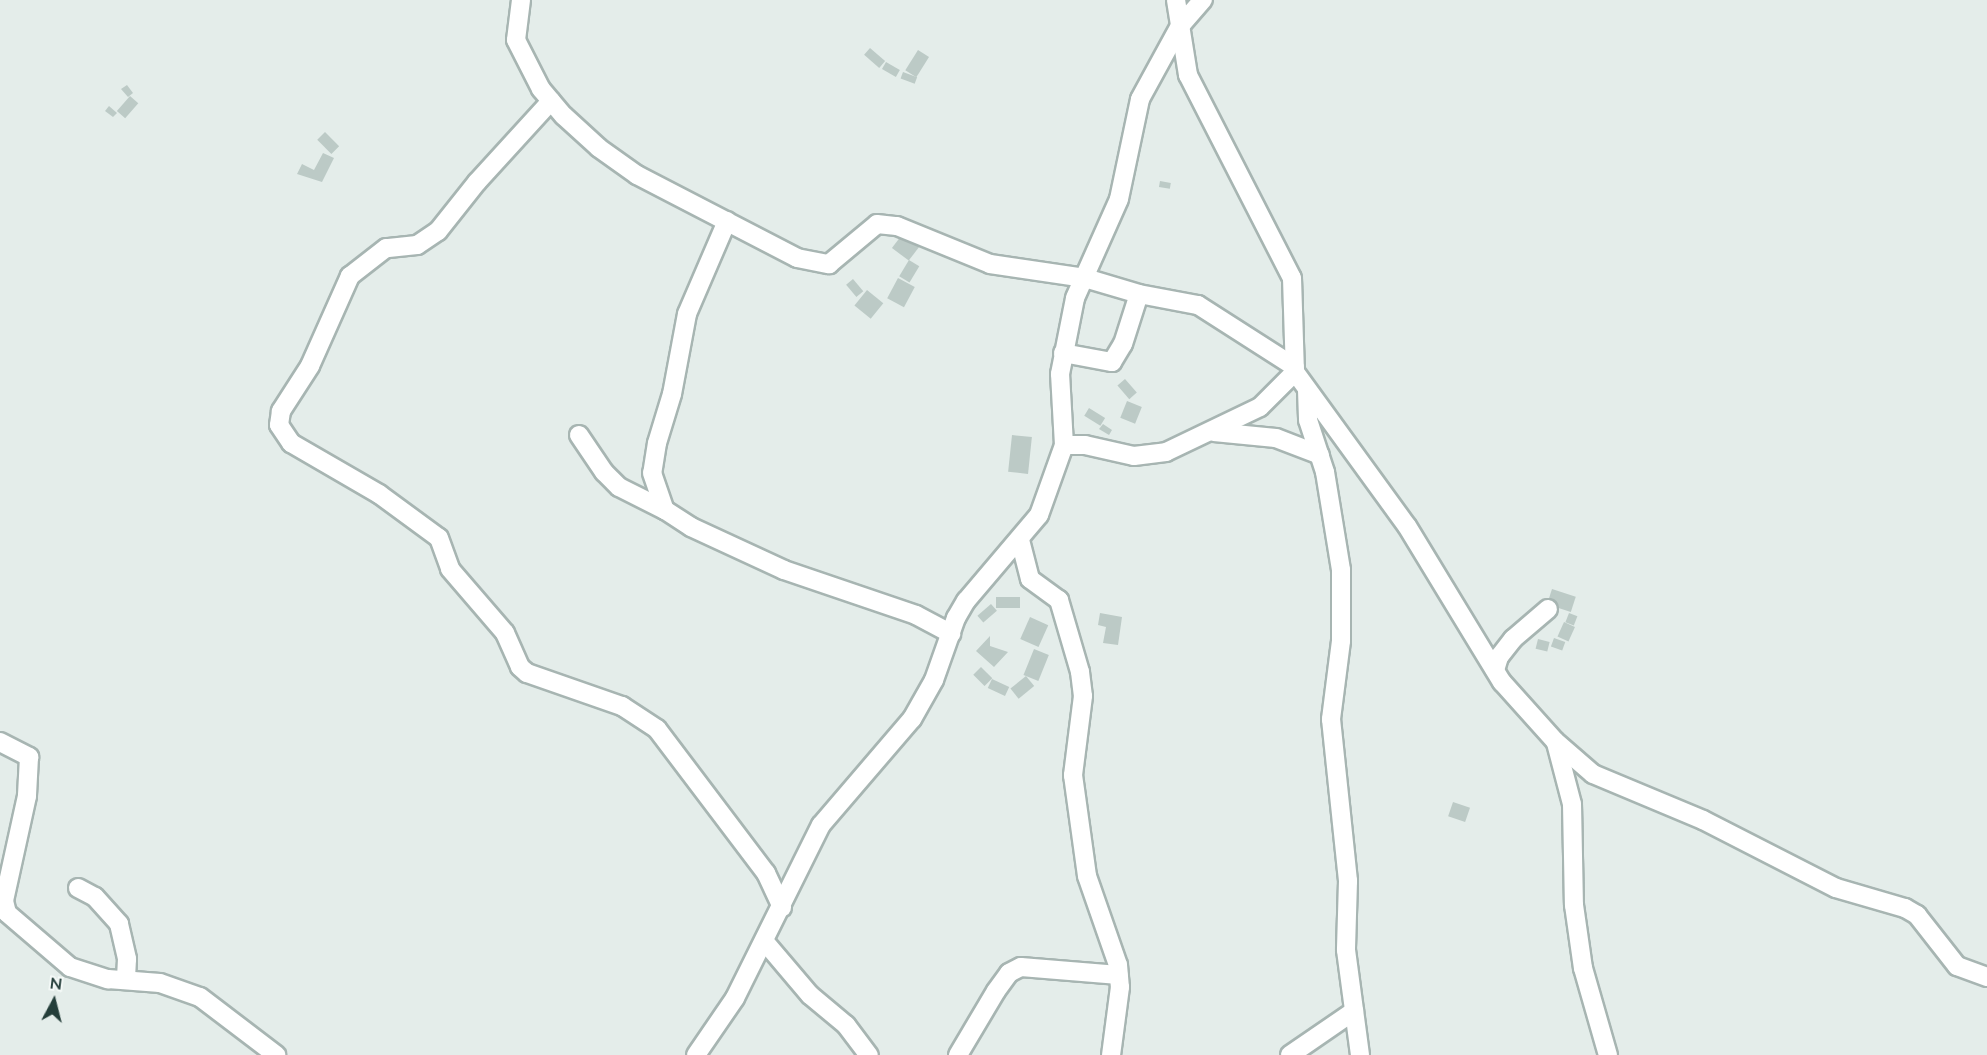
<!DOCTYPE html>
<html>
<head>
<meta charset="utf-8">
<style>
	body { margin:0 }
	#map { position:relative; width:1987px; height:1055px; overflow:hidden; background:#e4edea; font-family:Lato,sans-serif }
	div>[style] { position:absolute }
	.building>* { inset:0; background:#bccac6; transform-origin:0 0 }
	.roads { filter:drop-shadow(2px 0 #a7b5b2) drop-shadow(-2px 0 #a7b5b2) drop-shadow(0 2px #a7b5b2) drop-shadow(0 -2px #a7b5b2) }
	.street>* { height:18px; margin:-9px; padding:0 9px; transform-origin:9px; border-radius:9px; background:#fff }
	span { translate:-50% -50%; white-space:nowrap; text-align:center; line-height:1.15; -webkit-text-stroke:4.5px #f4f9f7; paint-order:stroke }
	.north { position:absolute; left:24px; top:971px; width:60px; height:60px; -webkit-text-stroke:4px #f4f9f7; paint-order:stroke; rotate:7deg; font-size:16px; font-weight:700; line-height:24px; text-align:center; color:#243e3a }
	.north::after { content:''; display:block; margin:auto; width:21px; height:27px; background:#243e3a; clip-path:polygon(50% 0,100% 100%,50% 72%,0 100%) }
</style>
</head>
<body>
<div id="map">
	<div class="building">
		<i style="left:870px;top:48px;width:20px;height:9px;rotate:41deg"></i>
		<i style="left:918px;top:50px;width:13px;height:24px;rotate:32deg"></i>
		<i style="left:886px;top:62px;width:16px;height:8px;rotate:30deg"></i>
		<i style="left:903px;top:72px;width:15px;height:7px;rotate:20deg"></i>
		<i style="clip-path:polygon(127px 85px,133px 93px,128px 97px,121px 89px)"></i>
		<i style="left:130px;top:96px;width:11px;height:20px;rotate:41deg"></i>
		<i style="clip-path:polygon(109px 106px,117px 113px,113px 117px,105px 111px)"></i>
		<i style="left:325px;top:132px;width:20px;height:11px;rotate:45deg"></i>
		<i style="clip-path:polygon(323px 153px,334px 158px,322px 182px,297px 174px,302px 164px,314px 170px)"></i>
		<i style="left:1160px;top:181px;width:11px;height:6px;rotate:10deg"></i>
		<i style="left:904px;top:232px;width:21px;height:20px;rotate:37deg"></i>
		<i style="left:909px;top:260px;width:12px;height:19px;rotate:31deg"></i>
		<i style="left:898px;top:278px;width:19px;height:23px;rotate:28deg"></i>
		<i style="left:853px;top:279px;width:16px;height:9px;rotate:50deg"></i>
		<i style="left:867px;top:290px;width:21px;height:20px;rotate:39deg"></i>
		<i style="left:1125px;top:379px;width:18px;height:10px;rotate:49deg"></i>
		<i style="left:1127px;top:401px;width:16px;height:18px;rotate:22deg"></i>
		<i style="left:1089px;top:408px;width:19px;height:9px;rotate:32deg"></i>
		<i style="clip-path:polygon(1103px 424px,1112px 430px,1109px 435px,1099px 429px)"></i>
		<i style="left:1012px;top:435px;width:20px;height:37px;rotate:6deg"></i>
		<i style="left:1552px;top:589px;width:25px;height:16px;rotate:18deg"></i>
		<i style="left:1020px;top:597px;width:11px;height:24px;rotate:90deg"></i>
		<i style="left:991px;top:604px;width:9px;height:18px;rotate:49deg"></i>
		<i style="clip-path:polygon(1100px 613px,1122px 617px,1118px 645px,1103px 643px,1106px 627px,1098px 625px)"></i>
		<i style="left:1569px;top:613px;width:9px;height:10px;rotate:21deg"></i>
		<i style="left:1030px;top:617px;width:20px;height:24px;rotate:24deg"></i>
		<i style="left:1564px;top:622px;width:12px;height:16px;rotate:24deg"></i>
		<i style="clip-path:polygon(990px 636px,990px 646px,1008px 652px,994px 667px,976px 651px)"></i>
		<i style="left:1554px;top:638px;width:12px;height:9px;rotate:20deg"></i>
		<i style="left:1538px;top:639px;width:12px;height:10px;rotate:14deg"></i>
		<i style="left:1034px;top:649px;width:16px;height:28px;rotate:22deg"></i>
		<i style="left:981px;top:667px;width:16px;height:11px;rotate:45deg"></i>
		<i style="left:1026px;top:676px;width:13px;height:20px;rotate:51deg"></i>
		<i style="left:992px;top:679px;width:19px;height:10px;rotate:25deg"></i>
		<i style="left:1453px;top:802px;width:18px;height:15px;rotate:19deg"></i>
	</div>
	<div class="roads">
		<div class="street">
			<i style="left:521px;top:0;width:40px;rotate:97.1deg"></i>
			<i style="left:516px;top:40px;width:55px;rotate:63deg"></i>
			<i style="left:541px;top:89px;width:35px;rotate:50deg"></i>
			<i style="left:564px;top:116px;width:47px;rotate:42.4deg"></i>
			<i style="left:599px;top:148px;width:47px;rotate:35.4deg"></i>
			<i style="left:637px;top:175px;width:180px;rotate:27.4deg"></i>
			<i style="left:797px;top:258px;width:33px;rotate:11deg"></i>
			<i style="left:829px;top:264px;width:62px;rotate:-39.8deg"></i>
			<i style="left:877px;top:224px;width:20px;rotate:6deg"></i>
			<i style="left:897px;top:226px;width:100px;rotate:22.2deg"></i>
			<i style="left:990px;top:264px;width:96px;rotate:8.4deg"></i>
			<i style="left:1085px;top:278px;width:56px;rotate:16.5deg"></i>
			<i style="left:1139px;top:294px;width:60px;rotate:10.6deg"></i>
			<i style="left:1198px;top:305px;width:115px;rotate:32.6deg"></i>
			<i style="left:1176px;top:0;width:76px;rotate:80.9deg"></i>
			<i style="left:1188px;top:75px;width:228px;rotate:62.9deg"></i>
			<i style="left:1292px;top:278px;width:94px;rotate:88.2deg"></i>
			<i style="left:1295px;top:372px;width:190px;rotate:54deg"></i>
			<i style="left:1407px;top:526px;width:183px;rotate:58.7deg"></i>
			<i style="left:1502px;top:682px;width:79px;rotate:48.1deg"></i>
			<i style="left:1555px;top:741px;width:50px;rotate:41deg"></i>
			<i style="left:1593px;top:774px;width:119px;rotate:22.7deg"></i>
			<i style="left:1703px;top:820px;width:149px;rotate:27.1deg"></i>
			<i style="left:1836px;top:888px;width:72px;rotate:16.2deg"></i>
			<i style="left:1905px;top:908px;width:14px;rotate:30deg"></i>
			<i style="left:1917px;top:915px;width:65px;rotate:51.9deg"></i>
			<i style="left:1957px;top:966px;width:32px;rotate:20deg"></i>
			<i style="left:551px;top:101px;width:110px;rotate:132.4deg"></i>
			<i style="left:477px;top:182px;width:63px;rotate:128.5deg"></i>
			<i style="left:438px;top:231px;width:25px;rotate:146deg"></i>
			<i style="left:417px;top:245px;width:31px;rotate:174deg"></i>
			<i style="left:386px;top:248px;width:46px;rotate:142.1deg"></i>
			<i style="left:350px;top:276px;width:98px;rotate:114deg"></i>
			<i style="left:310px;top:366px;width:54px;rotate:122.8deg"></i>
			<i style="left:281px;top:411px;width:14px;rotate:98deg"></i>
			<i style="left:279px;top:425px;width:22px;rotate:56deg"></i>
			<i style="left:291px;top:443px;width:102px;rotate:30.1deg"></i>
			<i style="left:379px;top:494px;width:74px;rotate:36.3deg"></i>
			<i style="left:439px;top:538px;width:33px;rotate:70deg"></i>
			<i style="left:450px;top:569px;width:84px;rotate:49.3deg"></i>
			<i style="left:505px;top:633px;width:37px;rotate:66deg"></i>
			<i style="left:520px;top:667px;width:9px;rotate:41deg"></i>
			<i style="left:527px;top:673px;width:101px;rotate:19.2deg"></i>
			<i style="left:622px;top:706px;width:42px;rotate:33.3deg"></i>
			<i style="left:657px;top:729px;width:181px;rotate:52.9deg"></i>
			<i style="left:766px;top:873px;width:38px;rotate:65deg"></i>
			<i style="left:727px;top:221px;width:101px;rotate:113.3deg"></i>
			<i style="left:687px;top:314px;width:81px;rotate:100.6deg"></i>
			<i style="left:672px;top:394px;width:51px;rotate:107deg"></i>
			<i style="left:657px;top:443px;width:30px;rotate:99deg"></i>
			<i style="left:652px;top:473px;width:39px;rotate:71deg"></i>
			<i style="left:665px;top:510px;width:31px;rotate:33deg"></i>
			<i style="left:691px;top:527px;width:102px;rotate:24.8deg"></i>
			<i style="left:784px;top:570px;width:139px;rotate:18.8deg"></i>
			<i style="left:916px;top:615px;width:40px;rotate:28deg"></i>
			<i style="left:1063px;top:353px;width:50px;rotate:10.4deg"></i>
			<i style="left:1112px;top:362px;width:21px;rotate:-59deg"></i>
			<i style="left:1123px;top:344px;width:52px;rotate:-72.3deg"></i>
			<i style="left:1307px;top:390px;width:30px;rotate:88deg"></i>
			<i style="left:1308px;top:420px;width:55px;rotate:71.9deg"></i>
			<i style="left:1325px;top:472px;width:99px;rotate:80.7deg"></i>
			<i style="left:1341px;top:570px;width:71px;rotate:90deg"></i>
			<i style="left:1341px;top:641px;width:79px;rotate:97.3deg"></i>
			<i style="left:1331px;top:719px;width:163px;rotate:84deg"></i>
			<i style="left:1348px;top:881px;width:69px;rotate:91.7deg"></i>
			<i style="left:1346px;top:950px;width:106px;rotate:82.4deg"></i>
			<i style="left:1214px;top:432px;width:62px;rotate:5.5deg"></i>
			<i style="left:1276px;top:438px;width:47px;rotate:21.1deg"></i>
			<i style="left:579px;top:435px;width:45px;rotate:56deg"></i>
			<i style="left:604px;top:472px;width:21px;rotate:45deg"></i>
			<i style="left:619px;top:487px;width:51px;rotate:26.6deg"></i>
			<i style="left:1064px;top:445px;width:21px"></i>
			<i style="left:1085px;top:445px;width:50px;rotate:12.7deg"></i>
			<i style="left:1134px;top:456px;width:32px;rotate:-7deg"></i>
			<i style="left:1166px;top:452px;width:104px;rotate:-25.6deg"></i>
			<i style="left:1260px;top:407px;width:49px;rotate:-45deg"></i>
			<i style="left:1020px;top:540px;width:40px;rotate:75.6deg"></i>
			<i style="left:1030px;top:579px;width:36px;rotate:36deg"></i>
			<i style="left:1059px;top:600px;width:75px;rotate:73.7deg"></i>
			<i style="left:1080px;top:672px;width:24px;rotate:83deg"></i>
			<i style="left:1083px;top:696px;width:80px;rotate:97.2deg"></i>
			<i style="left:1073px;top:775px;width:102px;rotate:82.1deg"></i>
			<i style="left:1087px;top:876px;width:94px;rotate:70.8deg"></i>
			<i style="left:1118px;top:965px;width:22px;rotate:85deg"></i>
			<i style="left:1120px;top:987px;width:69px;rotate:97.5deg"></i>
			<i style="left:1495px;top:670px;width:14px;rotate:-73deg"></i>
			<i style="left:1499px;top:657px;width:23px;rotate:-52deg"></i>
			<i style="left:1513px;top:639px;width:46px;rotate:-40.6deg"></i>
			<i style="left:0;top:742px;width:33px;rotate:27deg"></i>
			<i style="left:29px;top:757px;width:39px;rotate:93deg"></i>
			<i style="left:27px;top:796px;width:107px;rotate:102.4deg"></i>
			<i style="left:4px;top:901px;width:12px;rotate:76deg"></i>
			<i style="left:7px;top:913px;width:83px;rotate:40.6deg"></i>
			<i style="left:70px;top:967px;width:40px;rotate:18deg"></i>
			<i style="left:108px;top:979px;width:52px;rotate:4.4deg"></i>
			<i style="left:160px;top:983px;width:42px;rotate:19.3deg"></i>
			<i style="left:200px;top:997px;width:96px;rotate:37.3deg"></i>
			<i style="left:1556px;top:743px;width:63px;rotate:75.3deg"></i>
			<i style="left:1572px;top:804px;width:101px;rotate:88.9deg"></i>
			<i style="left:1574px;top:905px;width:64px;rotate:81.9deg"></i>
			<i style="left:1583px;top:968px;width:91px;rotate:74deg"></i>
			<i style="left:78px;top:888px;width:19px;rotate:28deg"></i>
			<i style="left:95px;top:897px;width:36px;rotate:48deg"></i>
			<i style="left:119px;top:924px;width:36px;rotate:77deg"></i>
			<i style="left:127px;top:959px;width:21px;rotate:93deg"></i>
			<i style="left:765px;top:942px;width:70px;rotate:49.7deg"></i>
			<i style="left:810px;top:995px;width:47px;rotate:39.8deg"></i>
			<i style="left:846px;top:1025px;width:38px;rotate:53deg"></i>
			<i style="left:696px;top:1055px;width:69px;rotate:-55.6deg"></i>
			<i style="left:735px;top:998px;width:193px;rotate:-63.6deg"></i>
			<i style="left:821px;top:825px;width:140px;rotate:-49.4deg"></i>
			<i style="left:912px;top:719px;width:45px;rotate:-60.6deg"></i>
			<i style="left:934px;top:680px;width:66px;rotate:-70.5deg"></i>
			<i style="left:956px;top:618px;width:20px;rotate:-60deg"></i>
			<i style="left:966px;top:601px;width:113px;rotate:-49.7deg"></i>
			<i style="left:1039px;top:515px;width:74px;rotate:-70.3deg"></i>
			<i style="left:1064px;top:445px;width:71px;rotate:-93.2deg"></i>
			<i style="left:1060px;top:374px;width:77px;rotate:-78.8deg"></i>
			<i style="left:1075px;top:298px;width:108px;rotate:-66deg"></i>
			<i style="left:1119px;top:199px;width:102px;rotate:-78.1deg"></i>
			<i style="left:1140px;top:99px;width:83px;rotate:-61.3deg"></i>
			<i style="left:1180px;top:26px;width:35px;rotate:-49deg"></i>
			<i style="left:958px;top:1055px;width:74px;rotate:-59.3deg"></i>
			<i style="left:996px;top:991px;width:22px;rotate:-54deg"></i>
			<i style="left:1009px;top:973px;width:13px;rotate:-27deg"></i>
			<i style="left:1021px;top:967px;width:98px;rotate:4.7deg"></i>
			<i style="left:1290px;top:1055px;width:78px;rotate:-34.5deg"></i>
		</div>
	</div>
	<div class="north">N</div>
</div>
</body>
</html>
